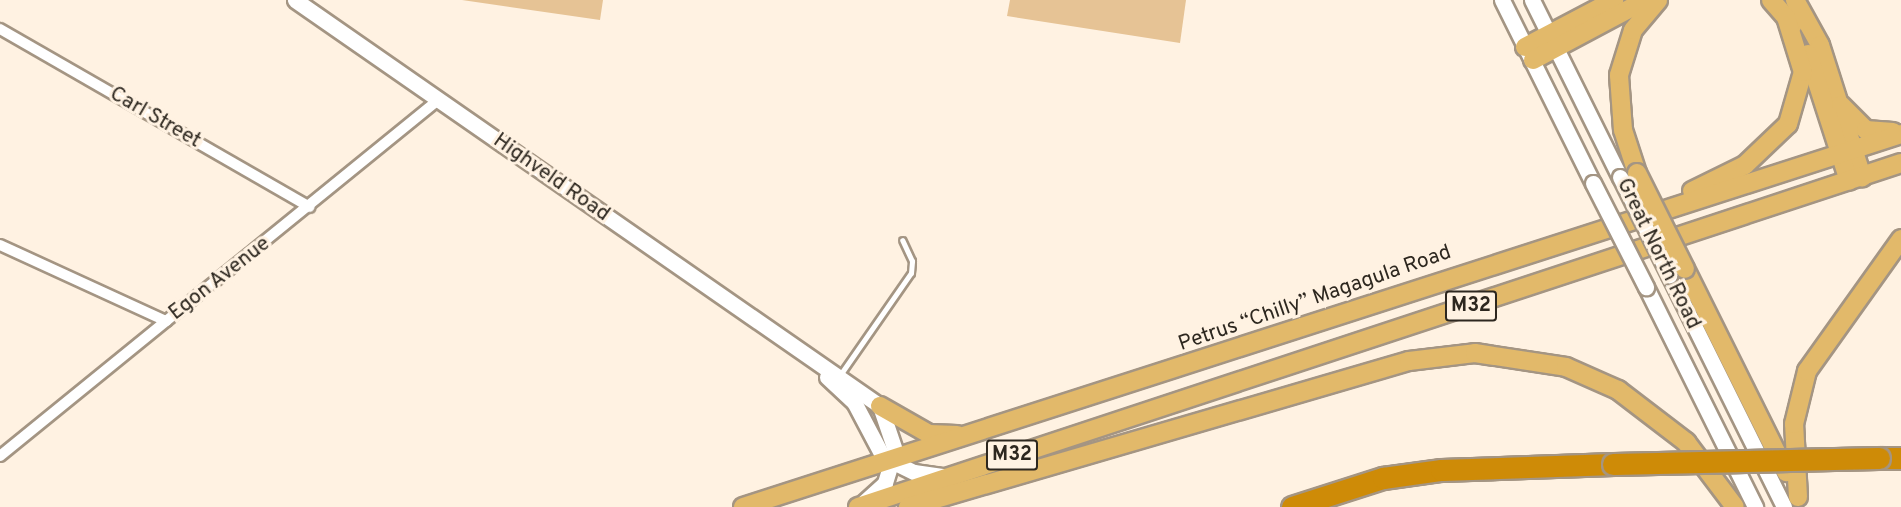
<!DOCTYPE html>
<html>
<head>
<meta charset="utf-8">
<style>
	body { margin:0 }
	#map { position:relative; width:1901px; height:507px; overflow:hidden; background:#fff2e2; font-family:Overpass,sans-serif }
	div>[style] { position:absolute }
	.green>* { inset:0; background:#e6c395 }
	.roads { filter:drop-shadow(2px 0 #a49583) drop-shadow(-2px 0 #a49583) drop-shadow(0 2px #a49583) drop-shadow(0 -2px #a49583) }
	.lane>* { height:5px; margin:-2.5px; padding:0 2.5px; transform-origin:2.5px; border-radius:2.5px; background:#fff }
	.street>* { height:10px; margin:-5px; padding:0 5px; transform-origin:5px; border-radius:5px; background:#fff }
	.secondary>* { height:15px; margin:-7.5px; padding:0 7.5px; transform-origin:7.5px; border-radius:7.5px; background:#fff }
	.primary>* { height:18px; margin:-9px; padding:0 9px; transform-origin:9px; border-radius:9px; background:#e2b96a }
	.highway>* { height:21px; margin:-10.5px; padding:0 10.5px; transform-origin:10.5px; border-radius:10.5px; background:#ce8b07 }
	.bridges { filter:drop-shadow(2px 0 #a49583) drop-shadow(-2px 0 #a49583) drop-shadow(0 2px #a49583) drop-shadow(0 -2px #a49583) }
	.secondary-bridge>* { height:15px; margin:-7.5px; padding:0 7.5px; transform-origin:7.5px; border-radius:7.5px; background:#fff }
	.primary-bridge>* { height:18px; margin:-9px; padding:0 9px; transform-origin:9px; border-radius:9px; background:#e2b96a }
	.highway-bridge>* { height:21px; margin:-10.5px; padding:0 10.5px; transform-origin:10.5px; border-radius:10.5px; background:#ce8b07 }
	span { translate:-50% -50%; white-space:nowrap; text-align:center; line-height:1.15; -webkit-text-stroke:6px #fff2e2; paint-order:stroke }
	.shield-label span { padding:2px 4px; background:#fff2e2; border:2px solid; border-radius:4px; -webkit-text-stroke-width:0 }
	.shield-label { font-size:20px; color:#2d271f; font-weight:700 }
	.street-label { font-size:21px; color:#2d271f }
</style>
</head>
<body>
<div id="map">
	<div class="green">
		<i style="clip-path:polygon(462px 0,603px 0,600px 20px)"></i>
		<i style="clip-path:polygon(1010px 0,1186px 0,1180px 43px,1007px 16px)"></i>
	</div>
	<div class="roads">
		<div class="lane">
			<i style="left:840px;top:375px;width:124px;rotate:-55.2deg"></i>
			<i style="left:911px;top:273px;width:12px;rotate:-85deg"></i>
			<i style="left:912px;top:261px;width:23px;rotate:-115deg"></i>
		</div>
		<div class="street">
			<i style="left:0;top:29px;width:357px;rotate:29.9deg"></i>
			<i style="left:0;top:245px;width:183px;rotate:24.6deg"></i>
			<i style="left:0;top:456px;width:564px;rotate:-39.1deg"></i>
		</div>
		<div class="secondary">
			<i style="left:295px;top:0;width:712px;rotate:34.76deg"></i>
			<i style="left:880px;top:406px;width:46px;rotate:71.2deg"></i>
			<i style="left:895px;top:450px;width:34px;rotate:107deg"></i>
			<i style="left:885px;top:483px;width:28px;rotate:138deg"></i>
			<i style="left:1502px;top:0;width:204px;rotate:63.6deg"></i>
			<i style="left:1532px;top:0;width:198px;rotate:63.6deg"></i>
			<i style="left:1669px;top:275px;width:259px;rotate:63.6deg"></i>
			<i style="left:1646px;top:287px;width:246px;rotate:63.6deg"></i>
			<i style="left:827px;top:377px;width:37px;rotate:43deg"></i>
			<i style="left:854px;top:402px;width:62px;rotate:62.2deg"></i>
			<i style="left:883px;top:457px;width:34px;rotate:26deg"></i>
			<i style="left:914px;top:472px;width:30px;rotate:8deg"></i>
		</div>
		<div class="primary">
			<i style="left:1771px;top:0;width:33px;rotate:49deg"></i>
			<i style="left:1795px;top:0;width:51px;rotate:60.9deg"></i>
			<i style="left:1820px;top:45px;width:139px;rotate:72.3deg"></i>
			<i style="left:1525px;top:47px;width:101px;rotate:-27.8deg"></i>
			<i style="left:1808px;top:54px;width:133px;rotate:72.1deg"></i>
			<i style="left:1533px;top:60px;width:128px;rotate:-28deg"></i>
			<i style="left:1841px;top:105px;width:35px;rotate:45deg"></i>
			<i style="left:1866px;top:130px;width:27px;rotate:4deg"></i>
			<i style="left:1637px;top:173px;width:45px;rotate:-108deg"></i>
			<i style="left:1623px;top:130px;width:55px;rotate:-94.2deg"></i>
			<i style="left:1619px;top:75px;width:47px;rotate:-72.7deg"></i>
			<i style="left:1633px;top:30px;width:39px;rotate:-50deg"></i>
			<i style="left:1692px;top:191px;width:59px;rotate:-26.1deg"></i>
			<i style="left:1745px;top:165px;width:59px;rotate:-43.6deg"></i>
			<i style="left:1788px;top:124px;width:54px;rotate:-73.9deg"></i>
			<i style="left:1803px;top:72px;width:58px;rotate:-107.2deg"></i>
			<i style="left:1685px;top:269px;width:227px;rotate:63.5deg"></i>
			<i style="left:880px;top:406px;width:56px;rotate:29.7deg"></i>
			<i style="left:929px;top:434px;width:28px;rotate:2deg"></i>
			<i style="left:1798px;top:497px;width:73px;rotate:-93.1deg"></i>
			<i style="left:1794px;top:424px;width:55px;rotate:-76.2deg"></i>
			<i style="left:1807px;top:371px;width:162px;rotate:-54.5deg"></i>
			<i style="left:743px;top:507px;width:1217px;rotate:-17.85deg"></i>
			<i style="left:858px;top:507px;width:1098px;rotate:-18.25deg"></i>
			<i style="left:908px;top:507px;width:522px;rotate:-16.25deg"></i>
			<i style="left:1409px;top:361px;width:66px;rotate:-6.9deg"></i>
			<i style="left:1475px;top:353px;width:92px;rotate:8.7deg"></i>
			<i style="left:1566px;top:367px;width:57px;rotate:23.9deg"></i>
			<i style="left:1618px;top:390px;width:86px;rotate:37.4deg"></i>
			<i style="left:1686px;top:442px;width:81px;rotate:53deg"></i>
		</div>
		<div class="highway">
			<i style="left:1879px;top:458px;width:22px"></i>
			<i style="left:1292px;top:507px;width:96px;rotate:-17.7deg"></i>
			<i style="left:1383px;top:478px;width:59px;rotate:-7.9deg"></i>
			<i style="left:1441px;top:470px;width:172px;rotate:-2deg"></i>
		</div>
	</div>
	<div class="bridges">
		<div class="secondary-bridge">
			<i style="left:1620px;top:177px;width:110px;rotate:63.4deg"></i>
			<i style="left:1593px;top:183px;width:117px;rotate:63deg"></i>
		</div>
		<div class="primary-bridge">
			<i style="left:1637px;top:173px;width:107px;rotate:63.4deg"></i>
		</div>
		<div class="highway-bridge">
			<i style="left:1613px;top:464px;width:266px;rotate:-1.3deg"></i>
		</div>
	</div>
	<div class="shield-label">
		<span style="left:1471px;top:306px">M32</span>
		<span style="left:1012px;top:455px">M32</span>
	</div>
	<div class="street-label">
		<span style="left:155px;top:118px;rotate:30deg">Carl Street</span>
		<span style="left:551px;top:178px;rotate:35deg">Highveld Road</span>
		<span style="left:1658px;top:254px;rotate:64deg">Great North Road</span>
		<span style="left:220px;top:279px;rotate:-38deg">Egon Avenue</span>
		<span style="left:1315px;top:299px;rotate:-19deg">Petrus “Chilly” Magagula Road</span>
	</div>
</div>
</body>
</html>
